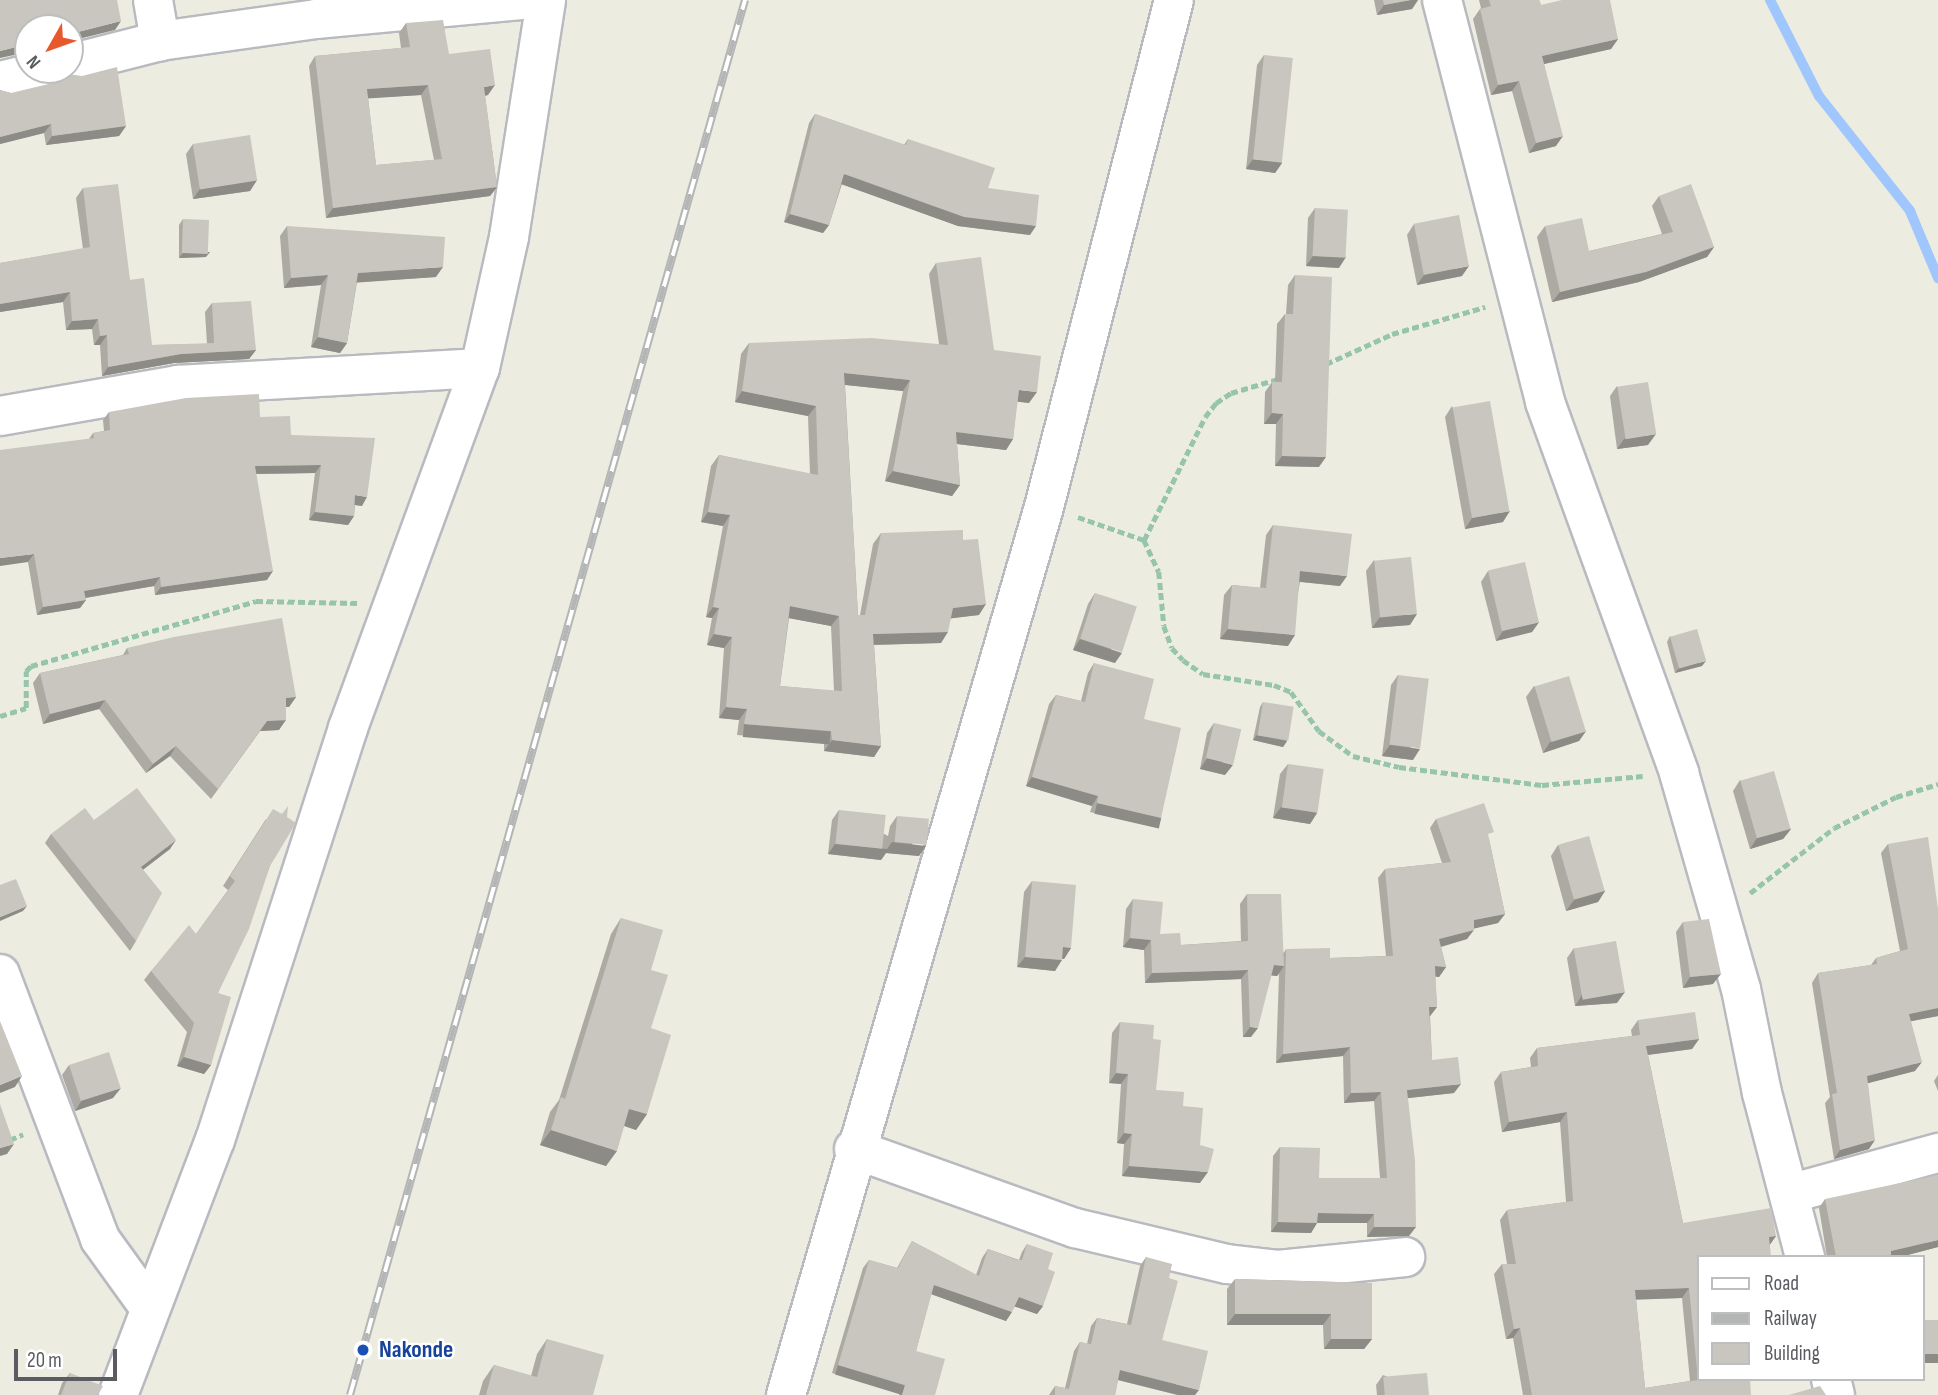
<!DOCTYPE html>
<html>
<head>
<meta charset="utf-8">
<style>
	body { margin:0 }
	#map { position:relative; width:1938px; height:1395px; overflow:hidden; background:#ecece1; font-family:"Sofia Sans Condensed",sans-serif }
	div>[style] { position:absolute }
	.stream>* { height:10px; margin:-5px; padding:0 5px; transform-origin:5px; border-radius:5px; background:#a0c6fe }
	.path>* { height:4.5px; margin-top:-2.25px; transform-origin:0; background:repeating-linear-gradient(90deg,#96c5ab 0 7px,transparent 0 10.5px) }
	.roads { filter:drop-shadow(2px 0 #b9bac0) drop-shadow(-2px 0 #b9bac0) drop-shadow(0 2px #b9bac0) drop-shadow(0 -2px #b9bac0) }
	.minor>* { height:38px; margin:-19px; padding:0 19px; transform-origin:19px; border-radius:19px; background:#fff }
	.rail>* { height:8px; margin-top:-4px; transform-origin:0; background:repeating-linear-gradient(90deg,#fff 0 16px,#b4b5b5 0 32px); box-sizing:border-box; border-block:2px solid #b4b5b5 }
	.wall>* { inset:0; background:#acaaa3 }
	.shaded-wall>* { inset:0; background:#8c8b85; transform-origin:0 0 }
	.building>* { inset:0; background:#c8c6be; transform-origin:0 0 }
	.dots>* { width:19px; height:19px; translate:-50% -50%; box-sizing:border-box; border:4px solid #fff; border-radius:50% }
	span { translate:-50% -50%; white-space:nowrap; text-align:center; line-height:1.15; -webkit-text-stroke:5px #fff; paint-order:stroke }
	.transit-label { font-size:24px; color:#164399; font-weight:700 }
	.left { translate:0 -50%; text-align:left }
	.legend { position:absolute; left:1697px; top:1255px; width:228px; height:126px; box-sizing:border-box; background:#fff; border:2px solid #bdbec0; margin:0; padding:9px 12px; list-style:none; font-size:21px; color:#5a5c62 }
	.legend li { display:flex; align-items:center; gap:14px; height:35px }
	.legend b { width:35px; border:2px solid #bdbec0 }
	.north { position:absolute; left:14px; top:14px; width:70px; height:70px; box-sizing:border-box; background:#fff; border:2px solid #bdbec0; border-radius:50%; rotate:230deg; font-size:19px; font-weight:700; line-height:28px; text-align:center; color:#5a5c62 }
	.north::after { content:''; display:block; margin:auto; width:24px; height:32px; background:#e7582d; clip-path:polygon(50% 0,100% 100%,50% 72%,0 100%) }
	.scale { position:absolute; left:14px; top:1349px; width:103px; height:32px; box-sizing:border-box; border:4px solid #5a5c62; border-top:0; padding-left:9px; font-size:21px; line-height:24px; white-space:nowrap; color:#5a5c62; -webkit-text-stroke:5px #fff; paint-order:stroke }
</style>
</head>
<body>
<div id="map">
	<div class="stream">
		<i style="left:1770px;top:0;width:108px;rotate:63deg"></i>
		<i style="left:1819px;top:96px;width:147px;rotate:51.6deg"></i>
		<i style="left:1910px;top:211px;width:73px;rotate:67.3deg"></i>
	</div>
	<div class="path">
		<i style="left:1326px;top:364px;width:72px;rotate:-24.4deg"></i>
		<i style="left:1392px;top:334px;width:97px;rotate:-16.2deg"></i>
		<i style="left:1078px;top:517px;width:70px;rotate:19.2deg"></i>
		<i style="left:1144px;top:540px;width:35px;rotate:65deg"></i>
		<i style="left:1159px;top:572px;width:54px;rotate:84.7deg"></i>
		<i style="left:1164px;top:626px;width:23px;rotate:70deg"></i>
		<i style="left:1172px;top:648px;width:16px;rotate:47deg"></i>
		<i style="left:1183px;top:660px;width:24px;rotate:35deg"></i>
		<i style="left:1203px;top:674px;width:72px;rotate:8.8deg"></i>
		<i style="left:1274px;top:685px;width:18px;rotate:22deg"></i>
		<i style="left:1291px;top:692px;width:48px;rotate:54.3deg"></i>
		<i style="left:1319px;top:731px;width:42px;rotate:36.3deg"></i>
		<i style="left:1353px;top:756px;width:47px;rotate:13.4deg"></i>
		<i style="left:1399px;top:767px;width:144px;rotate:7.2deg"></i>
		<i style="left:1542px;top:785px;width:101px;rotate:-5.1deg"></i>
		<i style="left:1144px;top:540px;width:137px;rotate:-63.6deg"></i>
		<i style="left:1205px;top:417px;width:18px;rotate:-52deg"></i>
		<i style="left:1216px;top:403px;width:18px;rotate:-34deg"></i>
		<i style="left:1231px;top:393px;width:52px;rotate:-16.7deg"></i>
		<i style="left:0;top:716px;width:27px;rotate:-17deg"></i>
		<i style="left:26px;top:708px;width:37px;rotate:-90deg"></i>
		<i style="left:26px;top:671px;width:7px;rotate:-45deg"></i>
		<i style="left:31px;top:666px;width:234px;rotate:-16.1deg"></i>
		<i style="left:256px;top:601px;width:101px;rotate:1.1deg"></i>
		<i style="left:1750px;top:893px;width:106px;rotate:-37.7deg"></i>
		<i style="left:1834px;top:828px;width:69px;rotate:-26.6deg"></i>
		<i style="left:1896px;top:797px;width:44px;rotate:-17.2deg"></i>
		<i style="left:0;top:1144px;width:25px;rotate:-23deg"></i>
	</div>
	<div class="roads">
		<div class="minor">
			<i style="left:153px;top:0;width:42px;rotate:80.3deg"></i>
			<i style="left:1442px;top:0;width:415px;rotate:75.6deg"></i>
			<i style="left:1545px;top:402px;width:394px;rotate:70.1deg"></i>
			<i style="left:1679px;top:773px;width:225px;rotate:74deg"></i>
			<i style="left:1741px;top:989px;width:106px;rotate:78.6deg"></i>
			<i style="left:1762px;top:1093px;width:170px;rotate:75.3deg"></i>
			<i style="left:70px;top:64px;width:93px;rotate:-14.3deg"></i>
			<i style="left:160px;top:41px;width:158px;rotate:-8deg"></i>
			<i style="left:316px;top:19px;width:206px;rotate:-5.3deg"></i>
			<i style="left:0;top:81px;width:46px;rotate:-13.7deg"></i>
			<i style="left:0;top:416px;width:181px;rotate:-9.9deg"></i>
			<i style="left:178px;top:385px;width:302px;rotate:-3.2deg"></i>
			<i style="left:0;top:974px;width:283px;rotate:69.3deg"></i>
			<i style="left:100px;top:1239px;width:84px;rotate:54.2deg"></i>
			<i style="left:854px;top:1149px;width:235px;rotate:19.7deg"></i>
			<i style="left:1075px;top:1228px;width:156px;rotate:13.3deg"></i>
			<i style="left:1227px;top:1264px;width:51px;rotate:6.7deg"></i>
			<i style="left:1278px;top:1270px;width:128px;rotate:-5.8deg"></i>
			<i style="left:1789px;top:1194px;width:155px;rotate:-15.4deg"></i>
			<i style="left:1831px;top:1379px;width:16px;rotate:76deg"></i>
			<i style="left:118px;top:1395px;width:273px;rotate:-69.2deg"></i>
			<i style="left:215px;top:1140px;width:433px;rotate:-72.1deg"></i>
			<i style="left:348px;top:728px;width:383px;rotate:-69.9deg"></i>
			<i style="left:480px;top:368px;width:134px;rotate:-77.5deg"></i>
			<i style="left:509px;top:237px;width:240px;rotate:-81.1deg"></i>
			<i style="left:786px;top:1395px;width:925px;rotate:-73.8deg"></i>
			<i style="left:1044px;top:507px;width:523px;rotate:-75.62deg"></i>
		</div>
	</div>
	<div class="rail">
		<i style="left:350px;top:1395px;width:1450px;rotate:-74.19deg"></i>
	</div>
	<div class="wall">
		<i style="clip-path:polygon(1374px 0,1418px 0,1412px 9px,1377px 15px)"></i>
		<i style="clip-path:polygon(1479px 0,1539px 0,1541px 5px,1618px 39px,1611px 49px,1544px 64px,1556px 146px,1529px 153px,1512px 91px,1491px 95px,1473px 19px,1480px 9px,1481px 8px)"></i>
		<i style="clip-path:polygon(evenodd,406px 23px,449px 54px,488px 95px,485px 96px,497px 187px,490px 196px,326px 218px,309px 66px,315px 56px,401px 48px,399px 33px,406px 23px,421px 95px,434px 160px,376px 165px,368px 98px,421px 95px)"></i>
		<i style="clip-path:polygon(1264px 55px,1282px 163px,1275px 173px,1246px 169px,1257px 65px)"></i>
		<i style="clip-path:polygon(0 90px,126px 126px,119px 136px,46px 145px,44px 133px,0 144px)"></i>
		<i style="clip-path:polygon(815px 114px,904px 145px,908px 139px,988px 188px,1030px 235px,958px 226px,842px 184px,829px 225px,823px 233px,784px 222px,809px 123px)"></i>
		<i style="clip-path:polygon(193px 144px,257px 180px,250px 191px,193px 199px,186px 154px)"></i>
		<i style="clip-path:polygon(83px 188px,130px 280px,152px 345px,207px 344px,205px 312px,212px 303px,256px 350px,249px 359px,174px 363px,102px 376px,100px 345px,94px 345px,92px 329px,66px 330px,63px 302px,0 312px,0 263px,83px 249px,76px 198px)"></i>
		<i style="clip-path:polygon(1659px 196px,1714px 247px,1707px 257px,1639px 282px,1552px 302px,1537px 237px,1545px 226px,1589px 251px,1662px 234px,1652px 206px)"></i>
		<i style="clip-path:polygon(1315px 208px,1339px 268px,1306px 266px,1308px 218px)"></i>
		<i style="clip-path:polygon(183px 219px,206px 257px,179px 258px,179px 225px)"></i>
		<i style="clip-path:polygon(1414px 224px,1462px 276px,1417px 285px,1407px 235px)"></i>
		<i style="clip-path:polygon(287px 226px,436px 277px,357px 282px,347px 343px,340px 353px,311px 347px,321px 285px,284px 288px,280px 236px)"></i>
		<i style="clip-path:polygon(evenodd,936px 263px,1029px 403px,1017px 401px,1013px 439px,1006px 450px,957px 444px,960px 485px,952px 496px,885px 481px,903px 391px,845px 385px,858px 615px,860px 615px,873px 544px,881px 533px,963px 540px,979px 615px,951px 618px,941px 643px,874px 645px,881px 746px,874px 757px,824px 751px,824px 742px,737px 735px,739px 720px,719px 718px,724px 648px,707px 645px,712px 618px,706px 617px,723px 526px,701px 522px,711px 466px,719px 455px,810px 474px,808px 416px,735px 402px,741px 354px,749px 343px,939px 344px,929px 274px,936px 263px,789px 618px,831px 626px,834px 691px,780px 686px,789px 618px)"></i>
		<i style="clip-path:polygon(1295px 275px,1319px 467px,1275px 466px,1276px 424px,1264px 424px,1265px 392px,1272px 382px,1275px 382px,1277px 324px,1285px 314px,1286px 314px,1288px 285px)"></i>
		<i style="clip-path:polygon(1617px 386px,1648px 445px,1617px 449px,1610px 396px)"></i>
		<i style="clip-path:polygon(1452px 406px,1503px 522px,1465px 529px,1445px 417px)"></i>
		<i style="clip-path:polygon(109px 412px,260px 417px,291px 435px,362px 506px,355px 505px,354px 516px,348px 525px,309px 520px,315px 473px,256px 474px,267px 580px,155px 595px,154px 586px,86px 598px,86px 600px,80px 608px,37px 615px,28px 562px,89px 439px,93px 433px,104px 431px,103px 420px)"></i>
		<i style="clip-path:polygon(1273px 525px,1340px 586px,1300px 582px,1288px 646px,1220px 639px,1224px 595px,1232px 585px,1260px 588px,1266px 535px)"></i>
		<i style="clip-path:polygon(1374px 560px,1410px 625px,1372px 628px,1366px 571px)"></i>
		<i style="clip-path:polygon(1488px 571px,1539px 622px,1532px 632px,1496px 641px,1481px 582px)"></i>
		<i style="clip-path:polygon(1095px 593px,1115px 663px,1073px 650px,1088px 604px)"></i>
		<i style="clip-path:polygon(1670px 636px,1702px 666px,1675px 673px,1667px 642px)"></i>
		<i style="clip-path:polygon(127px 648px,296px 697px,289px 707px,286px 707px,279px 730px,260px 731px,211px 799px,170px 756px,146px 773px,99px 709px,43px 724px,33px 683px,40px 673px,123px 655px)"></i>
		<i style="clip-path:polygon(1094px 663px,1144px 719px,1161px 818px,1154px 827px,1090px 812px,1092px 806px,1026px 786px,1049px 704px,1056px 695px,1081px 701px,1088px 673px)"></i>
		<i style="clip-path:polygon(1398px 675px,1413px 760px,1382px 756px,1391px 685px)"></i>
		<i style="clip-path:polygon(1534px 686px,1586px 731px,1579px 741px,1543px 753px,1526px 697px)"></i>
		<i style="clip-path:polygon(1263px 702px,1287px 741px,1283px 747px,1253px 740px,1260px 707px)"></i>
		<i style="clip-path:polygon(1214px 723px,1225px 775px,1200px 769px,1207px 733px)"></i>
		<i style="clip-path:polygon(1288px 764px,1317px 813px,1310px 824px,1273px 818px,1280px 774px)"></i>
		<i style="clip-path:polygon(1740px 780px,1791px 829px,1783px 839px,1750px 849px,1733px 791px)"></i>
		<i style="clip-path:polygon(839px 810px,888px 836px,890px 826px,897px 816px,919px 856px,886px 853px,881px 860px,828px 854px,832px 820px)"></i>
		<i style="clip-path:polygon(266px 819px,270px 866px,218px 993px,211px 1065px,204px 1074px,177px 1066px,187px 1032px,144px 980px,151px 971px,196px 934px,228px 890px,223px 886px)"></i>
		<i style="clip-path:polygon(1436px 819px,1489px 839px,1505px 914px,1498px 923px,1474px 928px,1467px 939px,1441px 947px,1446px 967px,1439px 977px,1435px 976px,1437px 1007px,1430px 1016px,1432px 1060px,1454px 1093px,1408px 1098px,1409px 1236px,1367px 1237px,1367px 1223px,1317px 1223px,1311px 1233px,1271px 1232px,1273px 1156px,1280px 1147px,1319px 1178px,1380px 1178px,1374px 1101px,1344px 1103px,1343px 1056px,1276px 1063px,1279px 974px,1277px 976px,1271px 975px,1251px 1037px,1243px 1037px,1241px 979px,1145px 983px,1144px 950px,1123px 947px,1126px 909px,1133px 899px,1160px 934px,1181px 945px,1241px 941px,1240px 904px,1247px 894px,1284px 953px,1286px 949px,1330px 958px,1386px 956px,1378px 878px,1385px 869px,1442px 863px,1430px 828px)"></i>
		<i style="clip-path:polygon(94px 820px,170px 849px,143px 869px,136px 941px,130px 951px,45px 843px,51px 834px)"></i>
		<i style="clip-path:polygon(1888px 844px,1938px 909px,1938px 1016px,1911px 1021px,1915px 1071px,1868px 1083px,1869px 1149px,1834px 1159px,1825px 1103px,1830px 1097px,1812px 983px,1818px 973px,1871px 965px,1876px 958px,1900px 951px,1881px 853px)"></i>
		<i style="clip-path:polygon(1558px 845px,1605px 891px,1598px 902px,1566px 911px,1551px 856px)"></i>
		<i style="clip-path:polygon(1032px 881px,1071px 948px,1064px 959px,1062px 958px,1055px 971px,1017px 967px,1024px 892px)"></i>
		<i style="clip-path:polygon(621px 918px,651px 970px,651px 1028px,647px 1114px,636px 1130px,624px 1126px,606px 1166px,540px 1145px,550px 1112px,559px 1100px,611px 934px)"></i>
		<i style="clip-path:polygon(1683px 922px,1713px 984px,1683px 988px,1676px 932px)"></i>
		<i style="clip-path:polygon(1574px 948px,1617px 1003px,1575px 1006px,1567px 958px)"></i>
		<i style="clip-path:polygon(evenodd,1638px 1020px,1699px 1039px,1692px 1049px,1648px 1055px,1683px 1223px,1776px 1236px,1770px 1244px,1698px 1257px,1751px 1395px,1523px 1395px,1513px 1338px,1506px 1339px,1494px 1274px,1502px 1264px,1507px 1264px,1500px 1220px,1507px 1210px,1566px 1202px,1560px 1122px,1502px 1132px,1494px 1082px,1501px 1072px,1531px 1067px,1530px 1058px,1537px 1048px,1632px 1036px,1631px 1030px,1638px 1020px,1682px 1298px,1690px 1381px,1645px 1388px,1636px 1299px,1682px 1298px)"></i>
		<i style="clip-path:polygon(1120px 1022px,1153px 1039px,1156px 1090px,1183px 1106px,1200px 1145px,1200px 1183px,1122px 1176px,1124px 1144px,1117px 1143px,1121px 1084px,1109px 1083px,1112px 1033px)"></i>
		<i style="clip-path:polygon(69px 1065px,113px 1098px,75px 1111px,62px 1075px)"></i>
		<i style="clip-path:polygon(1938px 1075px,1938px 1091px,1934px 1081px)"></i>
		<i style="clip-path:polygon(1825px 1199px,1938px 1247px,1900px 1257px,1827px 1257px,1819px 1208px)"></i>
		<i style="clip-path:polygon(912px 1241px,976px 1275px,982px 1258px,988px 1249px,1019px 1260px,1022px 1252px,1027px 1244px,1048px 1269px,1043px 1306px,1037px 1314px,1015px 1306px,1006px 1321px,931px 1294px,916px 1351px,935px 1395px,899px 1395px,899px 1393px,832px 1373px,863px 1268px,869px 1260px,897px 1268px)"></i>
		<i style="clip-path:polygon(1146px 1257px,1169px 1278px,1162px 1340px,1178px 1395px,1118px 1380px,1115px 1395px,1049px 1395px,1055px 1386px,1065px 1388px,1074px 1351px,1080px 1342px,1087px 1344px,1091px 1326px,1097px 1318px,1127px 1324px,1140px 1266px)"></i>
		<i style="clip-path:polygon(1235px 1279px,1372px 1283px,1372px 1339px,1364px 1349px,1324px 1349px,1323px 1325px,1227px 1325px,1227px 1289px)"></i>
		<i style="clip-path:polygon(547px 1339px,593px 1395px,479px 1395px,483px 1381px,494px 1365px,531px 1376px,537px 1354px)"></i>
		<i style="clip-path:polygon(70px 1373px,98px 1395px,58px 1395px,62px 1383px)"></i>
		<i style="clip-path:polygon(1383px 1375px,1429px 1395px,1377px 1395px,1376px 1385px)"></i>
	</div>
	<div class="shaded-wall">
		<i style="clip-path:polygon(1411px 0,1418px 0,1412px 9px,1377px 15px,1384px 5px)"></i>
		<i style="clip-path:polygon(121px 21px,115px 30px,70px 41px,70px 34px)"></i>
		<i style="clip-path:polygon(1618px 39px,1611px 49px,1535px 66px,1542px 56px)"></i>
		<i style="clip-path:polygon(28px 44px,28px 52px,0 58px,0 51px)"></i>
		<i style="clip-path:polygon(1519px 81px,1512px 91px,1491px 95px,1498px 85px)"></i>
		<i style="clip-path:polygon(428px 85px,421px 95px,360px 99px,367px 89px)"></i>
		<i style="clip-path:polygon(495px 85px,488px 95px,477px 97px,484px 87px)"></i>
		<i style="clip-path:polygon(51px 124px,44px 133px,0 144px,0 137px)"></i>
		<i style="clip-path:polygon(126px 126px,119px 136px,46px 145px,52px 136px)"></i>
		<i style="clip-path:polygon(1563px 136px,1556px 146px,1529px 153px,1536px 143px)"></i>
		<i style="clip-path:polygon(1253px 159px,1282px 163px,1275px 173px,1246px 169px)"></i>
		<i style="clip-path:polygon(844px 174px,1036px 226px,1030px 235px,958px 226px,838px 183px)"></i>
		<i style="clip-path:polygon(257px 180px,250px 191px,193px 199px,200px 189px)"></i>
		<i style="clip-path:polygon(497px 187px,490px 196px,326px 218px,333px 208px)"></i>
		<i style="clip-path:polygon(790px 214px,829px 225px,823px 233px,784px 222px)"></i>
		<i style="clip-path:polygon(1714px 247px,1707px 257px,1639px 282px,1552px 302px,1560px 292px)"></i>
		<i style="clip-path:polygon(210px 252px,206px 257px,179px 258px,183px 253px)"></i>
		<i style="clip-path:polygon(1313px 256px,1346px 257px,1339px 268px,1306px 266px)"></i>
		<i style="clip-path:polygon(1469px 266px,1462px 276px,1417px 285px,1424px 275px)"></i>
		<i style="clip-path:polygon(443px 267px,436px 277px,351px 283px,358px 273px)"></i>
		<i style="clip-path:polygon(328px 275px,321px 285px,284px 288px,291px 278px)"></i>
		<i style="clip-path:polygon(70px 292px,63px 302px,0 312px,0 304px)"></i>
		<i style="clip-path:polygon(98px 319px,92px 329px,66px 330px,72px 321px)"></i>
		<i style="clip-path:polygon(107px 335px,100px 345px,94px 345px,100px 336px)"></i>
		<i style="clip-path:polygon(318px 337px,347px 343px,340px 353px,311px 347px)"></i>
		<i style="clip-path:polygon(256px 350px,249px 359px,174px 363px,102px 376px,108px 367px,181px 354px)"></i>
		<i style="clip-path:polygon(844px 373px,910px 380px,903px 391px,837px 384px)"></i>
		<i style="clip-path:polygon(1019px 390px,1037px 392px,1029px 403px,1011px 401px)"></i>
		<i style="clip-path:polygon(742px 391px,816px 406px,808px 416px,735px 402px)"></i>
		<i style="clip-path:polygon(1272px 413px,1283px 414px,1276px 424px,1264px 424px)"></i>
		<i style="clip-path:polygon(956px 432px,1013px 439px,1006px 450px,949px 443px)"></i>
		<i style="clip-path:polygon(1656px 434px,1648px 445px,1617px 449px,1624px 439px)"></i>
		<i style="clip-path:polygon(1282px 456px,1326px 457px,1319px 467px,1275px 466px)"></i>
		<i style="clip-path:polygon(321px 465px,315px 473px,249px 474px,255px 466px)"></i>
		<i style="clip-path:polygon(893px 471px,960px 485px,952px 496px,885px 481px)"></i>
		<i style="clip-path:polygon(355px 495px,367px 497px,362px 506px,349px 504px)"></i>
		<i style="clip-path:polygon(1510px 511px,1503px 522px,1465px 529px,1472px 518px)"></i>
		<i style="clip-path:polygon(315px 512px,354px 516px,348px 525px,309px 520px)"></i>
		<i style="clip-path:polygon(708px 512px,730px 515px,723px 526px,701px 522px)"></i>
		<i style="clip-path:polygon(34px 554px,28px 562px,0 566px,0 558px)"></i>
		<i style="clip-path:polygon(273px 571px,267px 580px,155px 595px,161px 587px)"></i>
		<i style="clip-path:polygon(1300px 571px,1347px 576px,1340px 586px,1293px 581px)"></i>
		<i style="clip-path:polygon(160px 577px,154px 586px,78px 599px,84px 591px)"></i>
		<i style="clip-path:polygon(86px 600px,80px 608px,37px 615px,43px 607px)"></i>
		<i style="clip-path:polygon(986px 604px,979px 615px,946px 619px,953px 608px)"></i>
		<i style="clip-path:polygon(790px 606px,839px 616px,831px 626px,783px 617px)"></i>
		<i style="clip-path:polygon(713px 607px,719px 608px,712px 618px,706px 617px)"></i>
		<i style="clip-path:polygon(1417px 614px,1410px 625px,1372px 628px,1380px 617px)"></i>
		<i style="clip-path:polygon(1539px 622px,1532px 632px,1496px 641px,1503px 631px)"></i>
		<i style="clip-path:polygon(1228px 629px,1295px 635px,1288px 646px,1220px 639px)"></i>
		<i style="clip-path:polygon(948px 632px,941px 643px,866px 645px,873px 634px)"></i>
		<i style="clip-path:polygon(714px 634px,732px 637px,724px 648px,707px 645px)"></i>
		<i style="clip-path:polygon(1080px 639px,1122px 653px,1115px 663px,1073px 650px)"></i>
		<i style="clip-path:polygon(1706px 661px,1702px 666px,1675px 673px,1679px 668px)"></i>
		<i style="clip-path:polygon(296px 697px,289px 707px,279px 707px,286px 698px)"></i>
		<i style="clip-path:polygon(105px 700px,99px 709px,43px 724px,50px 714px)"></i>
		<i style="clip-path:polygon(726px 707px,747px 709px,739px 720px,719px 718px)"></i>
		<i style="clip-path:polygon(286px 720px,279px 730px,260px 731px,211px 799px,267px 721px)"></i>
		<i style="left:744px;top:724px;width:87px;height:13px;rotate:5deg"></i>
		<i style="clip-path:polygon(1586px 731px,1579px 741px,1543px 753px,1550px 742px)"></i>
		<i style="clip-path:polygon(1257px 735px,1287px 741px,1283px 747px,1253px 740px)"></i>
		<i style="clip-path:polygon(832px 740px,881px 746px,874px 757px,824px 751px)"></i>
		<i style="clip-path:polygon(1390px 745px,1420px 749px,1413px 760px,1382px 756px)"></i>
		<i style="clip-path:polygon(176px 746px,170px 756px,146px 773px,153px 764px)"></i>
		<i style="clip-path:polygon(1207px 758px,1233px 765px,1225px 775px,1200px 769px)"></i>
		<i style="clip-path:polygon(1032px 777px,1098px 796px,1092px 806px,1026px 786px)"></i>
		<i style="left:1097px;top:803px;width:66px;height:11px;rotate:13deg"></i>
		<i style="clip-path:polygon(1281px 807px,1317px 813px,1310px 824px,1273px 818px)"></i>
		<i style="clip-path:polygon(1791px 829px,1783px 839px,1750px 849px,1757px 838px)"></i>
		<i style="clip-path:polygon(176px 840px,170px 849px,135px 876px,141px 867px)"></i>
		<i style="clip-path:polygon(892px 842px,926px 846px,919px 856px,886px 853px,881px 860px,828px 854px,835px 844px,887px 849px)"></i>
		<i style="clip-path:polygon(1605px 891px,1598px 902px,1566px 911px,1574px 900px)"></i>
		<i style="clip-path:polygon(27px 906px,23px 911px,0 921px,0 917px)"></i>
		<i style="clip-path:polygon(1505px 914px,1498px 923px,1468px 930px,1474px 920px)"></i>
		<i style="clip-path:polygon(1474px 930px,1467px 939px,1433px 949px,1439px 939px)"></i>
		<i style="clip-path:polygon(1130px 938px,1151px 940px,1144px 950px,1123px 947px)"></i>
		<i style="clip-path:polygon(1063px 947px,1071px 948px,1064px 959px,1056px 958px)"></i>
		<i style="clip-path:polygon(1025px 957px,1062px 960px,1055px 971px,1017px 967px)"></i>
		<i style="clip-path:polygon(1274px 965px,1284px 966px,1277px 976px,1267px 975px)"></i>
		<i style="clip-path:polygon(1435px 966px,1446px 967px,1439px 977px,1428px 976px)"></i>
		<i style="clip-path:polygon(1248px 970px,1241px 979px,1145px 983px,1152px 973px)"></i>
		<i style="clip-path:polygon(1721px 974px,1713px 984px,1683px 988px,1690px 977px)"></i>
		<i style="clip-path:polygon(1625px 992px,1617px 1003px,1575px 1006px,1582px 995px)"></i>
		<i style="clip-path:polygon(1429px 1007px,1437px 1007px,1430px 1016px,1422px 1017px)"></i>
		<i style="clip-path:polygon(1938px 1008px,1938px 1016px,1902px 1023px,1909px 1014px)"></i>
		<i style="clip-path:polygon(1250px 1027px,1258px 1028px,1251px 1037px,1243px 1037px)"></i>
		<i style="clip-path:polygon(1699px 1039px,1692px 1049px,1639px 1056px,1646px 1046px)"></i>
		<i style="clip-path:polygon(1350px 1047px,1343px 1056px,1276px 1063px,1283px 1054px)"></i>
		<i style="clip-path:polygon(184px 1057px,211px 1065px,204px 1074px,177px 1066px)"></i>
		<i style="clip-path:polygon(1922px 1062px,1915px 1071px,1861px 1085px,1867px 1076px)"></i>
		<i style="clip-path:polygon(1116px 1073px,1128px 1074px,1121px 1084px,1109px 1083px)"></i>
		<i style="clip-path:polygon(22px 1076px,15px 1087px,0 1093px,0 1085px)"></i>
		<i style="clip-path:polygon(1461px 1084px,1454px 1093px,1400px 1099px,1407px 1090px)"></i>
		<i style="clip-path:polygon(121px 1088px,113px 1098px,75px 1111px,82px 1100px)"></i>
		<i style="clip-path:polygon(1381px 1092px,1374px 1101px,1344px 1103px,1351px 1093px)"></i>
		<i style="clip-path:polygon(629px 1109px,647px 1114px,636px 1130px,619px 1124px)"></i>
		<i style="clip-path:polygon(1567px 1112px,1560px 1122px,1502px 1132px,1509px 1122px)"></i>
		<i style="clip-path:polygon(551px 1130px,617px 1151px,606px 1166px,540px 1145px)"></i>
		<i style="clip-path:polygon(1124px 1133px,1132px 1134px,1124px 1144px,1117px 1143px)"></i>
		<i style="clip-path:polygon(1875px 1140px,1869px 1149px,1834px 1159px,1840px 1150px)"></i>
		<i style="clip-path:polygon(14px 1144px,7px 1154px,0 1156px,0 1148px)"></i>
		<i style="clip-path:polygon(1129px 1166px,1208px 1172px,1200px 1183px,1122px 1176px)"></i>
		<i style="clip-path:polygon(1318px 1213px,1374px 1214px,1367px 1223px,1311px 1223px)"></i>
		<i style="clip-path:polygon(1278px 1222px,1317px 1223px,1311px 1233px,1271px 1232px)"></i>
		<i style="clip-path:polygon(1374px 1227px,1416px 1227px,1409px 1236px,1367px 1237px)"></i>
		<i style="clip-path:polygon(1776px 1236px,1769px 1246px,1769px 1237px)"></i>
		<i style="clip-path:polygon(1938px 1240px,1938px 1247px,1900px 1257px,1887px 1257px,1891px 1251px)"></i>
		<i style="clip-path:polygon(934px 1285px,1012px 1312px,1006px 1321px,928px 1293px)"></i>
		<i style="clip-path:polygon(1689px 1288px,1682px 1298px,1628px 1300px,1635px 1290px)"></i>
		<i style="clip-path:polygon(1019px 1297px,1043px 1306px,1037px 1314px,1013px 1306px)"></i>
		<i style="clip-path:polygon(1235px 1314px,1331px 1314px,1323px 1325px,1227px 1325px)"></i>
		<i style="clip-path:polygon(1520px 1328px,1513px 1338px,1506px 1339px,1514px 1329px)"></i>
		<i style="clip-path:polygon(1331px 1339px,1372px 1339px,1364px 1349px,1324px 1349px)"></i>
		<i style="left:1938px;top:1354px;width:9px;height:16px;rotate:90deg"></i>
		<i style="left:838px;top:1365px;width:70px;height:10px;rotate:17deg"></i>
		<i style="clip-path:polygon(1120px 1370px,1199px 1390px,1195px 1395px,1178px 1395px,1114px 1379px)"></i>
	</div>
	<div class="building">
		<i style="clip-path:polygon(0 0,117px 0,121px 21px,70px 34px,70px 28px,28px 28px,28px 44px,0 51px)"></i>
		<i style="clip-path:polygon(1383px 0,1411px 0,1384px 5px)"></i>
		<i style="clip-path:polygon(1489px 0,1539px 0,1541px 5px,1562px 0,1610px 0,1618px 39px,1542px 56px,1563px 136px,1536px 143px,1519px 81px,1498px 85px,1480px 9px,1491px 6px)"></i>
		<i style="clip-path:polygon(evenodd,443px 20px,449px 54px,490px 49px,495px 85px,484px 87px,497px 187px,333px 208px,315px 56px,410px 47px,406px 23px,443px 20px,428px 85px,442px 159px,376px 165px,367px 89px,428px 85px)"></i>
		<i style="left:1264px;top:55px;width:29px;height:105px;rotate:6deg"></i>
		<i style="clip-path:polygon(117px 67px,126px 126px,52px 136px,51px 124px,0 137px,0 90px,11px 93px,57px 82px,68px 74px,82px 76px)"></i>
		<i style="clip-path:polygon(815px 114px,906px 145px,908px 139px,995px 168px,988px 188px,1039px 195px,1036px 226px,964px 217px,844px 174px,829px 225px,790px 214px)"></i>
		<i style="left:250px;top:135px;width:46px;height:58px;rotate:81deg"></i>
		<i style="clip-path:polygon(118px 184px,130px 280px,144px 278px,152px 345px,214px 343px,212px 303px,251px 301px,256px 350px,181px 354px,108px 367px,107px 335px,100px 336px,98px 319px,72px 321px,70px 292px,0 304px,0 263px,90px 247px,83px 188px)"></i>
		<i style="clip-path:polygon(1691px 184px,1714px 247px,1646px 272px,1560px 292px,1545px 226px,1582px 218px,1589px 251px,1673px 232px,1659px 196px)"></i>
		<i style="left:1315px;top:208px;width:33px;height:48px;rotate:3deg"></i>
		<i style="left:1459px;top:215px;width:52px;height:46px;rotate:79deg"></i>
		<i style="left:183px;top:219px;width:26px;height:34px;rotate:2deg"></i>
		<i style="clip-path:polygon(287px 226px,445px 237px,443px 267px,358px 273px,347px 343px,318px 337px,328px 275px,291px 278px)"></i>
		<i style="clip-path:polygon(evenodd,981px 257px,994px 350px,1041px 356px,1037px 392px,1019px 390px,1013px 439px,956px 432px,960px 485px,893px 471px,910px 380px,844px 373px,858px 615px,865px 615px,881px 533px,963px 530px,963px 540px,978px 539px,986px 604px,953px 608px,948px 632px,873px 634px,881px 746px,832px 740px,831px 731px,744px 724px,747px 709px,726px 707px,732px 637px,714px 634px,719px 608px,713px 607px,730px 515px,708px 512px,719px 455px,818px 475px,816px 406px,742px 391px,749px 343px,871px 338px,948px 345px,936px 263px,981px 257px,790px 606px,839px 616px,842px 691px,780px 686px,790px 606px)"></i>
		<i style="clip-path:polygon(1295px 275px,1332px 277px,1326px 457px,1282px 456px,1283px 414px,1272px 413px,1272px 382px,1282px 382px,1285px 314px,1293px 314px)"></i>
		<i style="left:1648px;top:382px;width:53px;height:31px;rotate:81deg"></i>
		<i style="clip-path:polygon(259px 394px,260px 417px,290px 416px,291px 435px,375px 438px,367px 497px,355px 495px,354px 516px,315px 512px,321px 465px,255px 466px,273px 571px,161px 587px,160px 577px,84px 591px,86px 600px,43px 607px,34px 554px,0 558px,0 450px,94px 438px,93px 433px,110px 430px,109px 412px,186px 398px)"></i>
		<i style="left:1490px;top:401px;width:112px;height:38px;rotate:80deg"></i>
		<i style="clip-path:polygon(1273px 525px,1352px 534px,1347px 576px,1300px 571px,1295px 635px,1228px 629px,1232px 585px,1266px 588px)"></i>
		<i style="left:1411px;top:557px;width:57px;height:37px;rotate:84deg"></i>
		<i style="left:1525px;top:562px;width:62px;height:38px;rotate:77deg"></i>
		<i style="left:1095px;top:593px;width:44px;height:48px;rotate:18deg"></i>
		<i style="clip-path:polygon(282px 618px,296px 697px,286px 698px,286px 720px,267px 721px,218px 789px,176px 746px,153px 764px,105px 700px,50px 714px,40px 673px,129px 654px,127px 648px,174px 637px)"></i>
		<i style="left:1697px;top:629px;width:33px;height:28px;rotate:74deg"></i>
		<i style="clip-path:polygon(1094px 663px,1154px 679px,1144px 719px,1181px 728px,1161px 818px,1097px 803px,1098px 796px,1032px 777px,1056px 695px,1085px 702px)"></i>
		<i style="left:1398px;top:675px;width:31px;height:70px;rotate:7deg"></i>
		<i style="left:1569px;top:676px;width:58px;height:36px;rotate:73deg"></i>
		<i style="left:1263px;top:702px;width:31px;height:34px;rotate:9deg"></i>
		<i style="left:1214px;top:723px;width:28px;height:36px;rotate:13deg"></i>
		<i style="left:1288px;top:764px;width:36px;height:44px;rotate:8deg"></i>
		<i style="left:1774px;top:771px;width:60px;height:35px;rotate:74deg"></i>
		<i style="clip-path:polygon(137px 788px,176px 840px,141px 867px,162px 893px,136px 941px,51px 834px,85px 808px,94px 820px)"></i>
		<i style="clip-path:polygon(1484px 803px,1494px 832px,1488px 834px,1505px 914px,1474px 920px,1474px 930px,1439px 939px,1446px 967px,1435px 966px,1437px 1007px,1429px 1007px,1432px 1060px,1458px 1057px,1461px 1084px,1407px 1090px,1415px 1161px,1416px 1227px,1374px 1227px,1374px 1214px,1318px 1213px,1317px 1223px,1278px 1222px,1280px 1147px,1320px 1148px,1319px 1178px,1387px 1178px,1381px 1092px,1351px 1093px,1350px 1047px,1283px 1054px,1286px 949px,1330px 948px,1330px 958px,1393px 956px,1385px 869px,1451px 862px,1436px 819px)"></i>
		<i style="clip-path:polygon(288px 806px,287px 817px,296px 823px,270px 866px,249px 929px,218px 993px,231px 997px,211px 1065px,184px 1057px,194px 1023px,151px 971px,189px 925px,196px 934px,235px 881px,230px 876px,273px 809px,282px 814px)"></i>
		<i style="left:839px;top:810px;width:47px;height:34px;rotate:6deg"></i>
		<i style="left:897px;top:816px;width:32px;height:26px;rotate:5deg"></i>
		<i style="left:1589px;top:836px;width:57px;height:32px;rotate:74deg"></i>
		<i style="clip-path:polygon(1928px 837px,1938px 909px,1938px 1008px,1909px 1014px,1922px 1062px,1867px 1076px,1875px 1140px,1840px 1150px,1832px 1094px,1837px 1093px,1818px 973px,1877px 964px,1876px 958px,1908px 949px,1888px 844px)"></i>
		<i style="clip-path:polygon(16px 879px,27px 906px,0 917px,0 885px)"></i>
		<i style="clip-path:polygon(1032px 881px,1076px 885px,1071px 948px,1063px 947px,1062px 960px,1025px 957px)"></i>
		<i style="clip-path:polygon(1247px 894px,1281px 894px,1284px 966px,1274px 965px,1258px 1028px,1250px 1027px,1248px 970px,1152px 973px,1151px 940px,1130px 938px,1133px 899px,1163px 902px,1160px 934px,1180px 933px,1181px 945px,1248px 941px)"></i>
		<i style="clip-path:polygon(621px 918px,663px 930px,651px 970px,668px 975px,651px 1028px,671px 1035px,647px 1114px,629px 1109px,617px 1151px,551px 1130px,561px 1097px,565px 1099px)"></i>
		<i style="clip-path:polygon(1709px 919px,1721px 974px,1690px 977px,1683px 922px)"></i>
		<i style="left:1616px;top:941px;width:52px;height:43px;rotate:80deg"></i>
		<i style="clip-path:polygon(evenodd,1695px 1012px,1699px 1039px,1646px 1046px,1683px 1223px,1771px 1208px,1776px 1236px,1769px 1237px,1771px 1257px,1698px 1257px,1698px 1379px,1750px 1379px,1751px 1395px,1532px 1395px,1520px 1328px,1514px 1329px,1502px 1264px,1516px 1264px,1507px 1210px,1573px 1201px,1567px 1112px,1509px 1122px,1501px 1072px,1538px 1066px,1537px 1048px,1640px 1035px,1638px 1020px,1695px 1012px,1689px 1288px,1698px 1380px,1645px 1388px,1635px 1290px,1689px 1288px)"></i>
		<i style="clip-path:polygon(0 1021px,22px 1076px,0 1085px)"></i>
		<i style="clip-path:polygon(1120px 1022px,1154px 1025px,1153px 1039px,1161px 1040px,1156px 1090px,1184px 1092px,1183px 1106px,1203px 1108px,1200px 1145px,1214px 1149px,1208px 1172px,1129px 1166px,1132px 1134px,1124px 1133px,1128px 1074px,1116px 1073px)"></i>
		<i style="left:109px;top:1052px;width:38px;height:42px;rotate:72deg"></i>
		<i style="clip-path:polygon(0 1104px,14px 1144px,0 1148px)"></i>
		<i style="clip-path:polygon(1938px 1175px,1938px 1240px,1891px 1251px,1891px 1257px,1836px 1257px,1825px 1199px)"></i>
		<i style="clip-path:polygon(912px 1241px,979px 1276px,988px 1249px,1017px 1260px,1022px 1260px,1027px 1244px,1053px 1253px,1048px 1269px,1055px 1272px,1043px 1306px,1019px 1297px,1012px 1312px,934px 1285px,916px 1351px,945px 1359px,935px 1395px,902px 1395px,905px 1385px,838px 1365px,869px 1260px,898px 1268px)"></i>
		<i style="clip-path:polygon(1146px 1257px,1172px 1264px,1169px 1278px,1178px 1281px,1162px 1340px,1208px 1351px,1199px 1390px,1120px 1370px,1115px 1395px,1055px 1395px,1055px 1386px,1069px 1389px,1080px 1342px,1091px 1344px,1097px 1318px,1131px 1325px)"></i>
		<i style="clip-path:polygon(1235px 1279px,1372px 1283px,1372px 1339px,1331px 1339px,1331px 1314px,1235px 1314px)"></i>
		<i style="left:1938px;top:1320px;width:34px;height:16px;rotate:90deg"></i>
		<i style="clip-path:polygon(547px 1339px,604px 1355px,593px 1395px,486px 1395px,494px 1365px,537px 1377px)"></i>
		<i style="clip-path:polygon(70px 1373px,103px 1386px,98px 1395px,61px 1395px)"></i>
		<i style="left:1427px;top:1373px;width:22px;height:44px;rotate:85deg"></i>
		<i style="clip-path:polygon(1820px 1386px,1826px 1395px,1789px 1395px)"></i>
	</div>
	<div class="dots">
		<i style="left:363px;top:1350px;background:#1a4fb4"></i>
	</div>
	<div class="transit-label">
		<span class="left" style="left:379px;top:1350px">Nakonde</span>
	</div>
	<ul class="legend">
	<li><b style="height:9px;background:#fff"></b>Road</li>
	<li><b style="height:9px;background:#b4b5b5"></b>Railway</li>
	<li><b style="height:19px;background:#c8c6be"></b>Building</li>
	</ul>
	<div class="north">N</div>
	<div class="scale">20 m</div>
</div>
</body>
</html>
